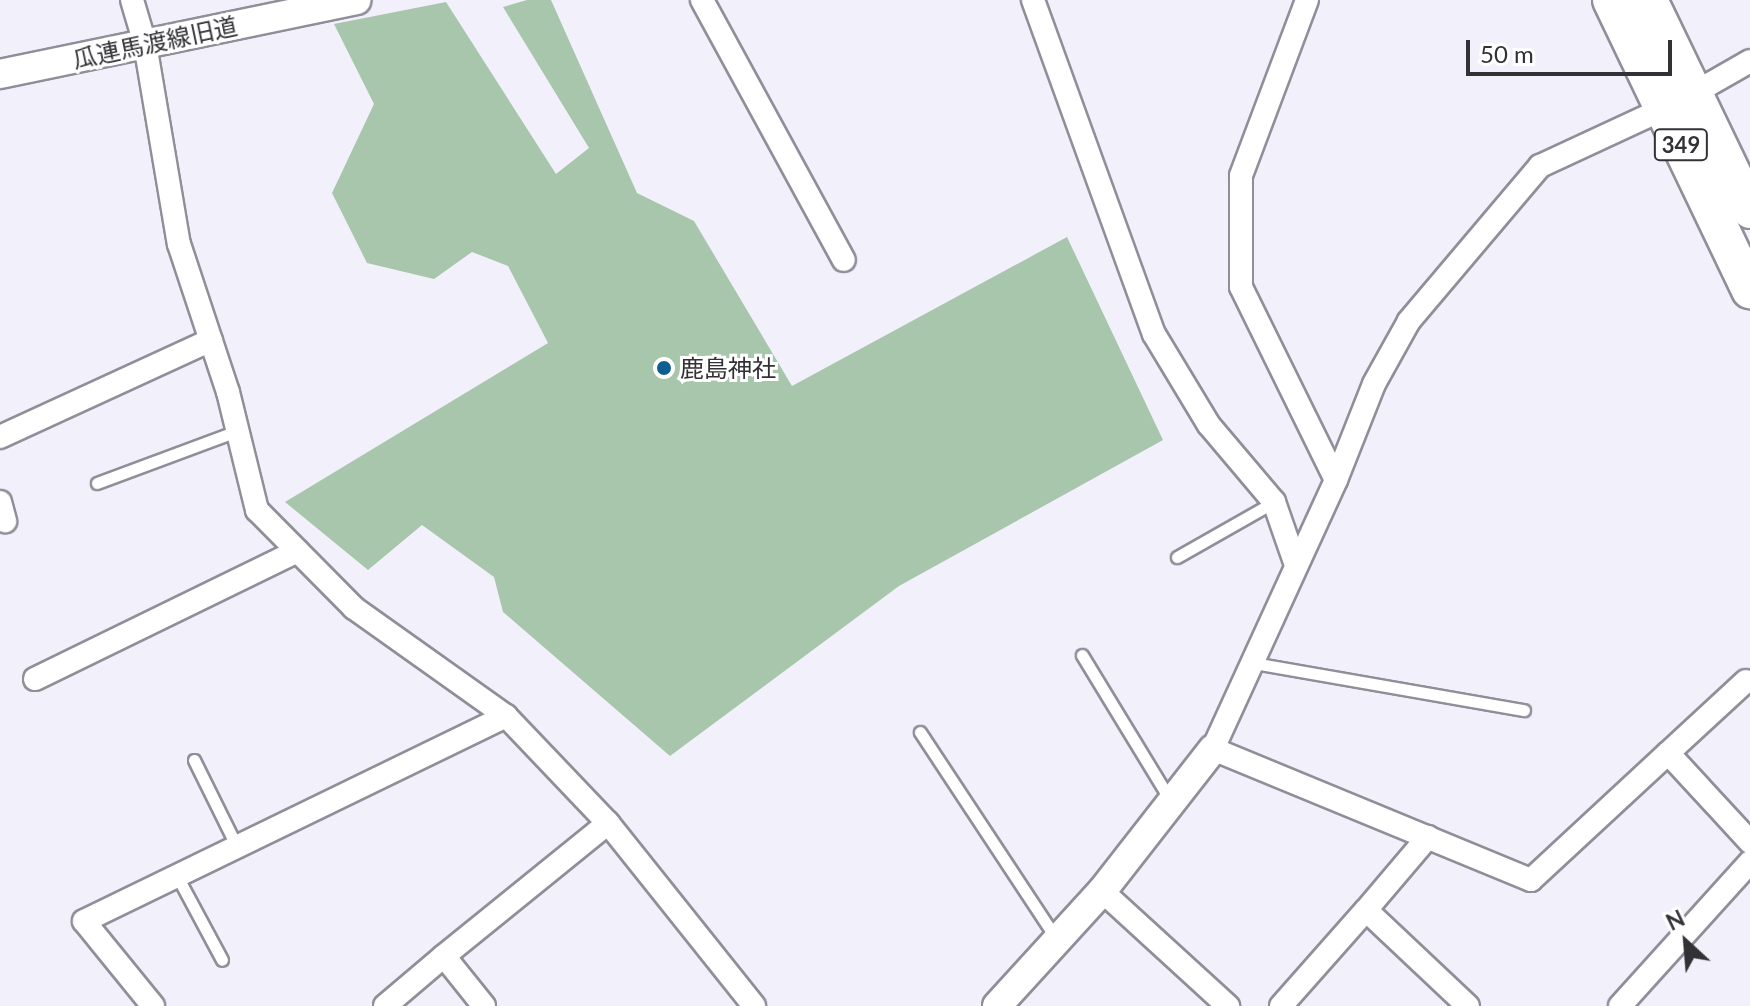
<!DOCTYPE html>
<html>
<head>
<meta charset="utf-8">
<style>
	body { margin:0 }
	#map { position:relative; width:1750px; height:1006px; overflow:hidden; background:#f2f0fb; font-family:Lato,"Noto Sans JP",sans-serif }
	div>[style] { position:absolute }
	.forest>* { inset:0; background:#a8c6ab }
	.roads { filter:drop-shadow(2px 0 #908e99) drop-shadow(-2px 0 #908e99) drop-shadow(0 2px #908e99) drop-shadow(0 -2px #908e99) }
	.service>* { height:11px; margin:-5.5px; padding:0 5.5px; transform-origin:5.5px; border-radius:5.5px; background:#fff }
	.minor>* { height:22px; margin:-11px; padding:0 11px; transform-origin:11px; border-radius:11px; background:#fff }
	.tertiary>* { height:28px; margin:-14px; padding:0 14px; transform-origin:14px; border-radius:14px; background:#fff }
	.trunk>* { height:36px; margin:-18px; padding:0 18px; transform-origin:18px; border-radius:18px; background:#fff }
	.dots>* { width:22px; height:22px; translate:-50% -50%; box-sizing:border-box; border:4px solid #fff; border-radius:50% }
	span { translate:-50% -50%; white-space:nowrap; text-align:center; line-height:1.15; -webkit-text-stroke:6px #fff; paint-order:stroke }
	.shield-label span { padding:2px 6px; background:#fff; border:2px solid; border-radius:6px; -webkit-text-stroke-width:0 }
	.shield-label { font-size:22px; color:#323135; font-weight:700 }
	.street-label { font-size:24px; color:#323135 }
	.poi-label { font-size:24px; color:#323135 }
	.left { translate:0 -50%; text-align:left }
	.north { position:absolute; left:1646px; top:902px; width:80px; height:80px; -webkit-text-stroke:6px #fff; paint-order:stroke; rotate:334deg; font-size:22px; font-weight:700; line-height:32px; text-align:center; color:#323135 }
	.north::after { content:''; display:block; margin:auto; width:28px; height:36px; background:#323135; clip-path:polygon(50% 0,100% 100%,50% 72%,0 100%) }
	.scale { position:absolute; left:1466px; top:40px; width:206px; height:36px; box-sizing:border-box; border:4px solid #323135; border-top:0; padding-left:10px; font-size:24px; line-height:28px; white-space:nowrap; color:#323135; -webkit-text-stroke:6px #fff; paint-order:stroke }
</style>
</head>
<body>
<div id="map">
	<div class="forest">
		<i style="clip-path:polygon(527px 0,551px 0,637px 193px,694px 221px,792px 386px,1067px 237px,1163px 440px,899px 586px,670px 756px,503px 612px,494px 577px,422px 525px,368px 570px,285px 502px,548px 343px,508px 266px,472px 252px,434px 279px,367px 263px,332px 193px,374px 104px,334px 24px,446px 2px,556px 174px,589px 148px,503px 7px)"></i>
	</div>
	<div class="roads">
		<div class="service">
			<i style="left:97px;top:483px;width:149px;rotate:-20.4deg"></i>
			<i style="left:1177px;top:557px;width:112px;rotate:-29.6deg"></i>
			<i style="left:1082px;top:655px;width:170px;rotate:58.7deg"></i>
			<i style="left:1254px;top:663px;width:274px;rotate:9.9deg"></i>
			<i style="left:920px;top:732px;width:249px;rotate:56.6deg"></i>
			<i style="left:194px;top:760px;width:97px;rotate:63.7deg"></i>
			<i style="left:177px;top:876px;width:95px;rotate:61.8deg"></i>
		</div>
		<div class="minor">
			<i style="left:132px;top:0;width:46px;rotate:73.5deg"></i>
			<i style="left:145px;top:44px;width:203px;rotate:80.4deg"></i>
			<i style="left:179px;top:244px;width:156px;rotate:71.7deg"></i>
			<i style="left:228px;top:392px;width:122px;rotate:76.2deg"></i>
			<i style="left:257px;top:510px;width:138px;rotate:45.3deg"></i>
			<i style="left:354px;top:608px;width:186px;rotate:35.4deg"></i>
			<i style="left:506px;top:716px;width:148px;rotate:46.4deg"></i>
			<i style="left:608px;top:823px;width:234px;rotate:51.4deg"></i>
			<i style="left:702px;top:0;width:296px;rotate:61.4deg"></i>
			<i style="left:1033px;top:0;width:355px;rotate:70.1deg"></i>
			<i style="left:1154px;top:334px;width:106px;rotate:58.9deg"></i>
			<i style="left:1209px;top:425px;width:101px;rotate:49.8deg"></i>
			<i style="left:1274px;top:502px;width:67px;rotate:70.8deg"></i>
			<i style="left:1307px;top:0;width:188px;rotate:110.6deg"></i>
			<i style="left:1241px;top:176px;width:111px;rotate:90deg"></i>
			<i style="left:1241px;top:287px;width:215px;rotate:63.8deg"></i>
			<i style="left:1694px;top:93px;width:64px;rotate:-29.7deg"></i>
			<i style="left:1663px;top:109px;width:136px;rotate:155.1deg"></i>
			<i style="left:1540px;top:166px;width:203px;rotate:130.2deg"></i>
			<i style="left:1409px;top:321px;width:72px;rotate:119.1deg"></i>
			<i style="left:1374px;top:384px;width:103px;rotate:111.6deg"></i>
			<i style="left:1336px;top:480px;width:296px;rotate:114.6deg"></i>
			<i style="left:1213px;top:749px;width:344px;rotate:22.4deg"></i>
			<i style="left:1531px;top:880px;width:187px;rotate:-42.8deg"></i>
			<i style="left:1668px;top:753px;width:121px;rotate:47.3deg"></i>
			<i style="left:0;top:437px;width:232px;rotate:-24.7deg"></i>
			<i style="left:0;top:502px;width:20px;rotate:75deg"></i>
			<i style="left:35px;top:679px;width:292px;rotate:-26deg"></i>
			<i style="left:1668px;top:753px;width:106px;rotate:-42.7deg"></i>
			<i style="left:1102px;top:891px;width:171px;rotate:42.4deg"></i>
			<i style="left:1366px;top:910px;width:96px;rotate:-49.7deg"></i>
			<i style="left:153px;top:1006px;width:109px;rotate:-129.1deg"></i>
			<i style="left:84px;top:921px;width:469px;rotate:-25.9deg"></i>
			<i style="left:385px;top:1006px;width:77px;rotate:-40.3deg"></i>
			<i style="left:484px;top:1006px;width:64px;rotate:-128.7deg"></i>
			<i style="left:444px;top:956px;width:211px;rotate:-39deg"></i>
			<i style="left:1281px;top:1006px;width:128px;rotate:-48.5deg"></i>
			<i style="left:1366px;top:910px;width:140px;rotate:43.3deg"></i>
			<i style="left:1620px;top:1006px;width:194px;rotate:-47.9deg"></i>
		</div>
		<div class="tertiary">
			<i style="left:0;top:74px;width:364px;rotate:-11.7deg"></i>
			<i style="left:997px;top:1006px;width:156px;rotate:-47.6deg"></i>
			<i style="left:1102px;top:891px;width:180px;rotate:-52deg"></i>
		</div>
		<div class="trunk">
			<i style="left:1611px;top:0;width:322px;rotate:64.4deg"></i>
			<i style="left:1649px;top:0;width:233px;rotate:64.3deg"></i>
		</div>
	</div>
	<div class="dots">
		<i style="left:664px;top:368px;background:#0e5e91"></i>
	</div>
	<div class="shield-label">
		<span style="left:1681px;top:145px">349</span>
	</div>
	<div class="street-label">
		<span style="left:155px;top:42px;rotate:-12deg">瓜連馬渡線旧道</span>
	</div>
	<div class="poi-label">
		<span class="left" style="left:680px;top:368px">鹿島神社</span>
	</div>
	<div class="north">N</div>
	<div class="scale">50 m</div>
</div>
</body>
</html>
